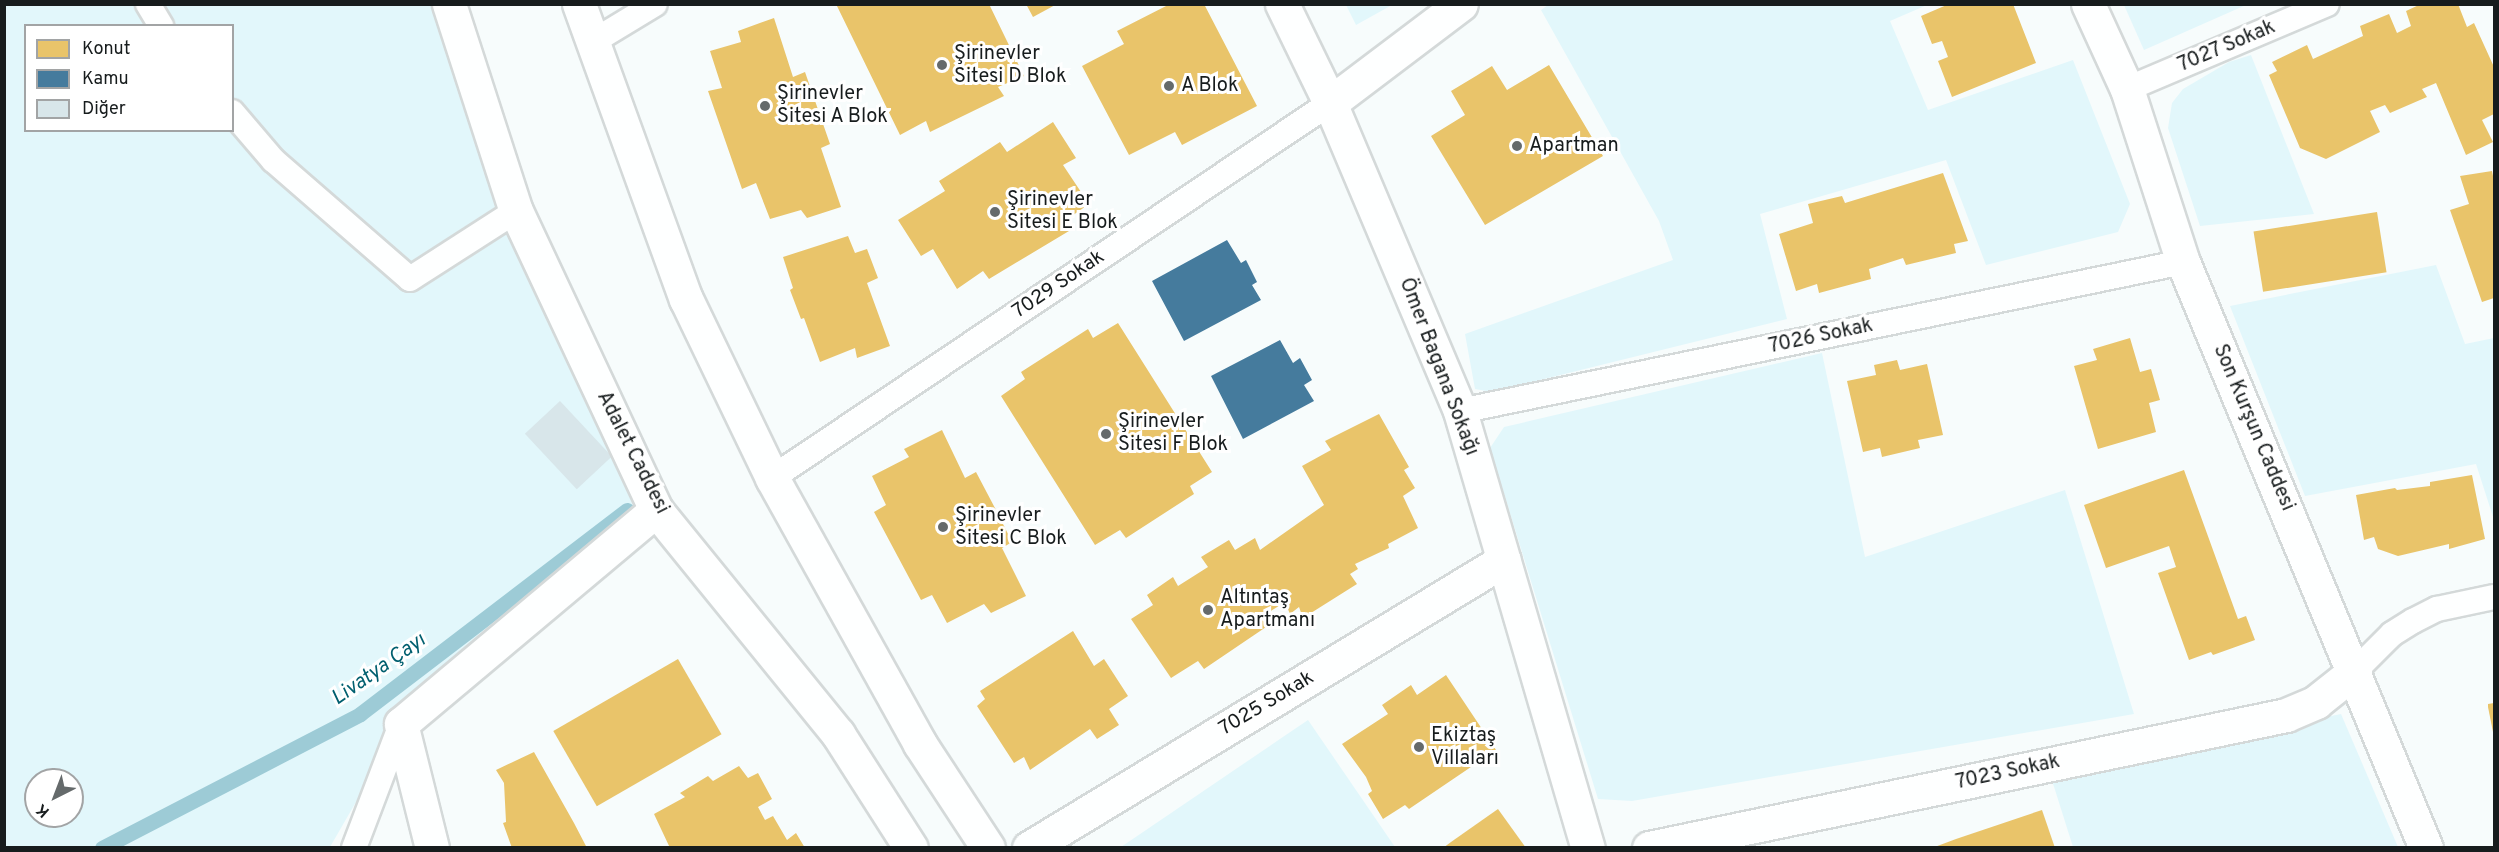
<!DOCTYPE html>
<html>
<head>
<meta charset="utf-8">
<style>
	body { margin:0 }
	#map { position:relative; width:2499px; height:852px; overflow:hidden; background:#f7fcfc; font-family:Overpass,sans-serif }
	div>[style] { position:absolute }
	.green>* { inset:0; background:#e2f7fb }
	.homes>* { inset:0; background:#e9c46a; transform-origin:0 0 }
	.public>* { inset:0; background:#457b9d }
	.stream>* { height:15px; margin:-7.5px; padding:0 7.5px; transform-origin:7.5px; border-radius:7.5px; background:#9dcbd6 }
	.building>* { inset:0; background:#d8e6ea; transform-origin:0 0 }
	.roads { filter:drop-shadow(2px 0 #d4d9d9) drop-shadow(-2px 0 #d4d9d9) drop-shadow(0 2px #d4d9d9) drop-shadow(0 -2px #d4d9d9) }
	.service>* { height:24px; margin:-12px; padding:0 12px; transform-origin:12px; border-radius:12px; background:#feffff }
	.minor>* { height:33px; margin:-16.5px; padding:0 16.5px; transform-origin:16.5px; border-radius:16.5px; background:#feffff }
	.tertiary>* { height:33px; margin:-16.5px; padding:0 16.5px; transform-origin:16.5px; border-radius:16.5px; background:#feffff }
	.dots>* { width:16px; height:16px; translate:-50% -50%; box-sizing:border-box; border:3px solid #fff; border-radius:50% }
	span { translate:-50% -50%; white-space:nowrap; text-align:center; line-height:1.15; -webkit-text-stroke:6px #fff; paint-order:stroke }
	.street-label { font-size:20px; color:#171c1d }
	.poi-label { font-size:20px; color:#171c1d }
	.left { translate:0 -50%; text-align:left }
	.water-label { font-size:21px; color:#005f6f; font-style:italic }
	.frame { position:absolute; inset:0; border:6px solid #171c1d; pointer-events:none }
	.legend { position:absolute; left:24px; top:24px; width:210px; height:108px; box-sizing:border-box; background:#fff; border:2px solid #a2a4a5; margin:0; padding:8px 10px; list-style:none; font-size:18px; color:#171c1d }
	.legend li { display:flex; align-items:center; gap:12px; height:30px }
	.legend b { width:30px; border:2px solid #a2a4a5 }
	.north { position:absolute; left:24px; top:768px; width:60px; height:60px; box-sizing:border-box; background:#fff; border:2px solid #a2a4a5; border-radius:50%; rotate:222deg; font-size:16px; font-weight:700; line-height:24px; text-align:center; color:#171c1d }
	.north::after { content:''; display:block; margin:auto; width:21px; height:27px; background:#656a6b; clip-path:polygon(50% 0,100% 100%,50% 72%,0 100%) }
</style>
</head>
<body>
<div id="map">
	<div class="green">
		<i style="clip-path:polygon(evenodd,5px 5px,449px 5px,656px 510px,401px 724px,330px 847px,5px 848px,5px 5px,26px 26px,232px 26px,232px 130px,26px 130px,26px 26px,5px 5px,36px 780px,72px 780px,72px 816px,36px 816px,36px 780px)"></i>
		<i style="clip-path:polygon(1346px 5px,1392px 5px,1356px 25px)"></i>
		<i style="clip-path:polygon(1548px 5px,1927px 5px,1890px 21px,1928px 110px,2073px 60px,2130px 204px,2118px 232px,1986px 265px,1946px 160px,1760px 214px,1787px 319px,1492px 392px,1475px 389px,1465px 334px,1673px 260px,1659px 221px,1541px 10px)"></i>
		<i style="clip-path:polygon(2124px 5px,2246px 5px,2144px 50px)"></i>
		<i style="clip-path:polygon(2251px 55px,2314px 214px,2200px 226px,2168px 128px,2172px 103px,2183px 89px,2229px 62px)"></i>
		<i style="clip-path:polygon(2436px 265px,2465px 344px,2494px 338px,2494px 520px,2476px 464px,2305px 496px,2230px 306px)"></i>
		<i style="clip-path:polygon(1822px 353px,1865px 557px,2065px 490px,2134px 714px,1632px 801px,1598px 799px,1490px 448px,1504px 427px)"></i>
		<i style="clip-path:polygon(2341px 714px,2398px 847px,2073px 847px,2050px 774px)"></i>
		<i style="clip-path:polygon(1308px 720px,1395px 847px,1121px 847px)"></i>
	</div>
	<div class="homes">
		<i style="clip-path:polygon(836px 4px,989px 4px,1024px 76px,998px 87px,1004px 96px,930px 132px,926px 121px,900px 135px)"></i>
		<i style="clip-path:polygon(1026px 4px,1057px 4px,1033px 17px)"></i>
		<i style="clip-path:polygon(1170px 4px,1204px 4px,1257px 106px,1182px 145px,1175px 132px,1129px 155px,1082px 66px,1124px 44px,1117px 31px)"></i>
		<i style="clip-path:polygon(1949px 4px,2013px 4px,2036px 63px,1952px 97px,1938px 61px,1948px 57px,1942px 41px,1932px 44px,1921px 16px)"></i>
		<i style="clip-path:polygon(2421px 4px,2458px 4px,2467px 27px,2474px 23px,2494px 67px,2494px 114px,2482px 120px,2493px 142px,2466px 155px,2436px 83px,2422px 89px,2427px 97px,2390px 113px,2385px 105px,2370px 111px,2380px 132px,2326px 159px,2300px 148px,2269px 75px,2277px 71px,2272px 62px,2307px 45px,2313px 59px,2363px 36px,2360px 26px,2389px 14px,2397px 33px,2411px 26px,2406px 11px)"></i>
		<i style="clip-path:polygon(774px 18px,793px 77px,805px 72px,830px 144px,821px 148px,841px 207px,807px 218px,801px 210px,770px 219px,756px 183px,742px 189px,708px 91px,722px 88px,710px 51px,741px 42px,738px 31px)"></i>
		<i style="clip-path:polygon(1549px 65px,1603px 156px,1485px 225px,1431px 136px,1465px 115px,1451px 91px,1476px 76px,1492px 66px,1507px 90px)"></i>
		<i style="clip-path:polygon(1053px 122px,1076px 158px,1063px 165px,1089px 204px,1066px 220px,1069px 231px,989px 279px,983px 271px,957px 289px,933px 249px,921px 256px,898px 220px,945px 191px,939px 181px,969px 162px,1000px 142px,1007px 152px)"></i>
		<i style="clip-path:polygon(2492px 171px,2494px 181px,2494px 298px,2482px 302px,2450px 210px,2469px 204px,2460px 176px)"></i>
		<i style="clip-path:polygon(1943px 173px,1968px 241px,1954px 244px,1956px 253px,1906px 265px,1903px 258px,1869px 269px,1871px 279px,1819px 293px,1817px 284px,1796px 291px,1779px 234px,1813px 223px,1808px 204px,1842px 196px,1845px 203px)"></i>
		<i style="left:2377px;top:212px;width:61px;height:125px;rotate:81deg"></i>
		<i style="clip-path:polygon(848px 236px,855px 253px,867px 249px,878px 278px,867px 283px,890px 346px,857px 358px,855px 348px,820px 362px,804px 318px,801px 319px,790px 290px,793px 288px,783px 257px)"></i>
		<i style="clip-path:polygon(1118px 323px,1212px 472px,1190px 486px,1194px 494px,1126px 538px,1120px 530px,1095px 545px,1001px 396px,1025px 379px,1021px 372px,1088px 329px,1093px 338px)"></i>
		<i style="clip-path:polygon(2130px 338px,2140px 372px,2151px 369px,2160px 400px,2149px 403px,2156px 432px,2098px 449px,2074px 366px,2097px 360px,2093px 349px)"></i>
		<i style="clip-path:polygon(1897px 360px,1900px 370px,1927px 364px,1943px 435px,1918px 440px,1920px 448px,1882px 457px,1880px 448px,1863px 452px,1847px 381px,1876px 375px,1874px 365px)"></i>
		<i style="clip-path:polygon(1379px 414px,1409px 467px,1404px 470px,1415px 488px,1403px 496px,1418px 528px,1388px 544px,1389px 548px,1355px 564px,1358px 569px,1350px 574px,1357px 584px,1303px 618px,1299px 607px,1290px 614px,1285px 602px,1263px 616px,1269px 625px,1204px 669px,1198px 661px,1171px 678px,1131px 619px,1153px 605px,1147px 595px,1173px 577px,1178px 586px,1208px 567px,1201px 557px,1229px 540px,1235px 550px,1255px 538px,1260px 550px,1324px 505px,1302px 466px,1331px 450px,1325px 441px)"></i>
		<i style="clip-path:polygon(942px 430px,965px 478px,976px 472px,996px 510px,1012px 542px,1002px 548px,1026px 596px,991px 613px,984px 604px,947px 623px,932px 595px,921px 600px,874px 512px,886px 505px,872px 476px,909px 457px,904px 449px)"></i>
		<i style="clip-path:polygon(2184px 470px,2238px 619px,2246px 616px,2255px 640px,2213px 655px,2211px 652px,2189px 660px,2158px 573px,2176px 567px,2169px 546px,2106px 568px,2084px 505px)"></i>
		<i style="clip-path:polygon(2472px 475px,2485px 539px,2449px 549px,2449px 544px,2398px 556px,2378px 549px,2374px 537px,2364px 540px,2356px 495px,2395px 488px,2397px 490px,2430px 486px,2430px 482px)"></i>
		<i style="clip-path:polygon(1073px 631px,1094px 666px,1104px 659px,1128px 696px,1109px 709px,1119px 725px,1097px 739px,1090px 729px,1030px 770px,1024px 757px,1014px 763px,977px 706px,985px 699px,980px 691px)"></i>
		<i style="left:678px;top:659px;width:87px;height:144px;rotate:60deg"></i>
		<i style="clip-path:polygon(1446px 675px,1496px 750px,1409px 809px,1405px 805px,1383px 819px,1368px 794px,1372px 791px,1366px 777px,1342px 744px,1388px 714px,1382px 705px,1411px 685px,1417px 695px)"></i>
		<i style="clip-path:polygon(2494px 703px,2494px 732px,2493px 732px,2488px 707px,2488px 704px)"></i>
		<i style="clip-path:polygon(534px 752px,574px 823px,587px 848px,512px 848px,503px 823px,506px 822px,504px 783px,496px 770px)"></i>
		<i style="clip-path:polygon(739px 766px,748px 778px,758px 773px,772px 799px,758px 807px,765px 820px,773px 816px,787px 840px,796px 833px,805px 848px,670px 848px,654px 814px,685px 797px,680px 793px,708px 776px,713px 781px)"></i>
		<i style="clip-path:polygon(1498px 809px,1526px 848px,1443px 848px,1451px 842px)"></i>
		<i style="clip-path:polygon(2042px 810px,2055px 848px,1932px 848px,1956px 839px)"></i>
	</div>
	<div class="public">
		<i style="clip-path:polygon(1227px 240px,1241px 263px,1246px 260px,1257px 282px,1252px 285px,1261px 300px,1184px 341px,1152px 281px)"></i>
		<i style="clip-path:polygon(1280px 340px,1293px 363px,1300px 358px,1312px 380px,1304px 385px,1314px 401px,1243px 439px,1211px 376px)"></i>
	</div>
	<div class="stream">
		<i style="left:102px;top:848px;width:291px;rotate:-27.4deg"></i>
		<i style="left:360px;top:714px;width:336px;rotate:-37.4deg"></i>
	</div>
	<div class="building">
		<i style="left:560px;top:401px;width:76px;height:48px;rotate:47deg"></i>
	</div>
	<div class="roads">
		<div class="service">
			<i style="left:148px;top:4px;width:26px;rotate:59deg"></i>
			<i style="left:594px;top:41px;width:71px;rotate:-31.2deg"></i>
			<i style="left:2127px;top:89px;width:217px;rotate:-23deg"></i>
			<i style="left:232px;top:112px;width:63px;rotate:49.5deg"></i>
			<i style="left:273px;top:160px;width:181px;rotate:41deg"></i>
			<i style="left:410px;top:279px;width:126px;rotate:-32.7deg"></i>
			<i style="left:1460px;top:411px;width:738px;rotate:-11.64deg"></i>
			<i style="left:772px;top:478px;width:672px;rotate:-33.9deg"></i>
			<i style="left:2355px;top:671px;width:52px;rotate:-45deg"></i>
			<i style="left:2392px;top:634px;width:25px;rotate:-32deg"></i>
			<i style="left:2413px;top:621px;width:27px;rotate:-27deg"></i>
			<i style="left:2437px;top:609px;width:58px;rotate:-11.9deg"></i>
			<i style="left:354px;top:848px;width:133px;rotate:-69.2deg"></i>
		</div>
		<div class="minor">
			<i style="left:1282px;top:4px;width:110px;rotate:64.1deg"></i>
			<i style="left:1330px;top:103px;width:334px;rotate:67.1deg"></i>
			<i style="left:1460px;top:411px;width:455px;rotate:73.7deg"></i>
			<i style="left:2088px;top:4px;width:94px;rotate:65.4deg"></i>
			<i style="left:2127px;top:89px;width:182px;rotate:72.1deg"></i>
			<i style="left:2183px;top:262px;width:634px;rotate:67.48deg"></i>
			<i style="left:1330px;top:103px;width:164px;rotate:-37.1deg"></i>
			<i style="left:432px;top:848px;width:128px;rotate:-104deg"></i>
			<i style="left:401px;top:724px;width:333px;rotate:-40deg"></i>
			<i style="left:1029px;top:848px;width:555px;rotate:-31.23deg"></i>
			<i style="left:1649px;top:848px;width:651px;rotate:-11.79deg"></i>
			<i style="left:2286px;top:715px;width:33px;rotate:-23deg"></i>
			<i style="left:2316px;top:702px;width:50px;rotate:-38.5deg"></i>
		</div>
		<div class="tertiary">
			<i style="left:449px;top:4px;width:218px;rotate:72.1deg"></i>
			<i style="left:516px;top:211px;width:330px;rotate:64.9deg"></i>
			<i style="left:656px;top:510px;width:289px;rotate:50.9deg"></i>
			<i style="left:838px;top:734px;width:135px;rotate:57.4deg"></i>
			<i style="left:579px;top:4px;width:314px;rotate:70.1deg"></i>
			<i style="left:686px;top:299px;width:199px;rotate:64.3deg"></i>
			<i style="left:772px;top:478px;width:304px;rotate:60.9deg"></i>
			<i style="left:920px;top:744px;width:124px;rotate:56.8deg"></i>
		</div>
	</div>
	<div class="dots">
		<i style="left:942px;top:65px;background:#656a6b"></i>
		<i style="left:1169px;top:86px;background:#656a6b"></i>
		<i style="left:765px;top:106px;background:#656a6b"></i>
		<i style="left:1517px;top:146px;background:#656a6b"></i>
		<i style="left:995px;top:212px;background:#656a6b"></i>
		<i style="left:1106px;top:434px;background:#656a6b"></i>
		<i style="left:943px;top:527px;background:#656a6b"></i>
		<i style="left:1208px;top:610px;background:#656a6b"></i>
		<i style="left:1419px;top:747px;background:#656a6b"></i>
	</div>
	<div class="street-label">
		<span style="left:2227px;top:47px;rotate:-23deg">7027 Sokak</span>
		<span style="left:1059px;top:285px;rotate:-34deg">7029 Sokak</span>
		<span style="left:1821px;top:337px;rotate:-12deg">7026 Sokak</span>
		<span style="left:1438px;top:367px;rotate:69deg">Ömer Bagana Sokağı</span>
		<span style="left:2253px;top:428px;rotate:67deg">Son Kurşun Caddesi</span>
		<span style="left:632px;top:453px;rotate:63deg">Adalet Caddesi</span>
		<span style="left:1267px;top:704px;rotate:-31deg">7025 Sokak</span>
		<span style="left:2008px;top:773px;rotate:-12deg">7023 Sokak</span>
	</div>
	<div class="poi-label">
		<span class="left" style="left:954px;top:66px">Şirinevler<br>Sitesi D Blok</span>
		<span class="left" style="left:1181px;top:86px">A Blok</span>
		<span class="left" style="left:777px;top:106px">Şirinevler<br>Sitesi A Blok</span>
		<span class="left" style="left:1529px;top:146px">Apartman</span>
		<span class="left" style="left:1007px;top:212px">Şirinevler<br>Sitesi E Blok</span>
		<span class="left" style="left:1118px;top:434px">Şirinevler<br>Sitesi F Blok</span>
		<span class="left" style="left:955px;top:528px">Şirinevler<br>Sitesi C Blok</span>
		<span class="left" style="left:1220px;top:610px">Altıntaş<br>Apartmanı</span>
		<span class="left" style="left:1431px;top:748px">Ekiztaş<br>Villaları</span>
	</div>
	<div class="water-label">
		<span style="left:379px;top:670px;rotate:-35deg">Livatya Çayı</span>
	</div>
	<div class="frame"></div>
	<ul class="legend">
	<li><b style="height:16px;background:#e9c46a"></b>Konut</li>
	<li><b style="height:16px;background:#457b9d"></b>Kamu</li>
	<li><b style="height:16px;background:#d8e6ea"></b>Diğer</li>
	</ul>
	<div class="north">K</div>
</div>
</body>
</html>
